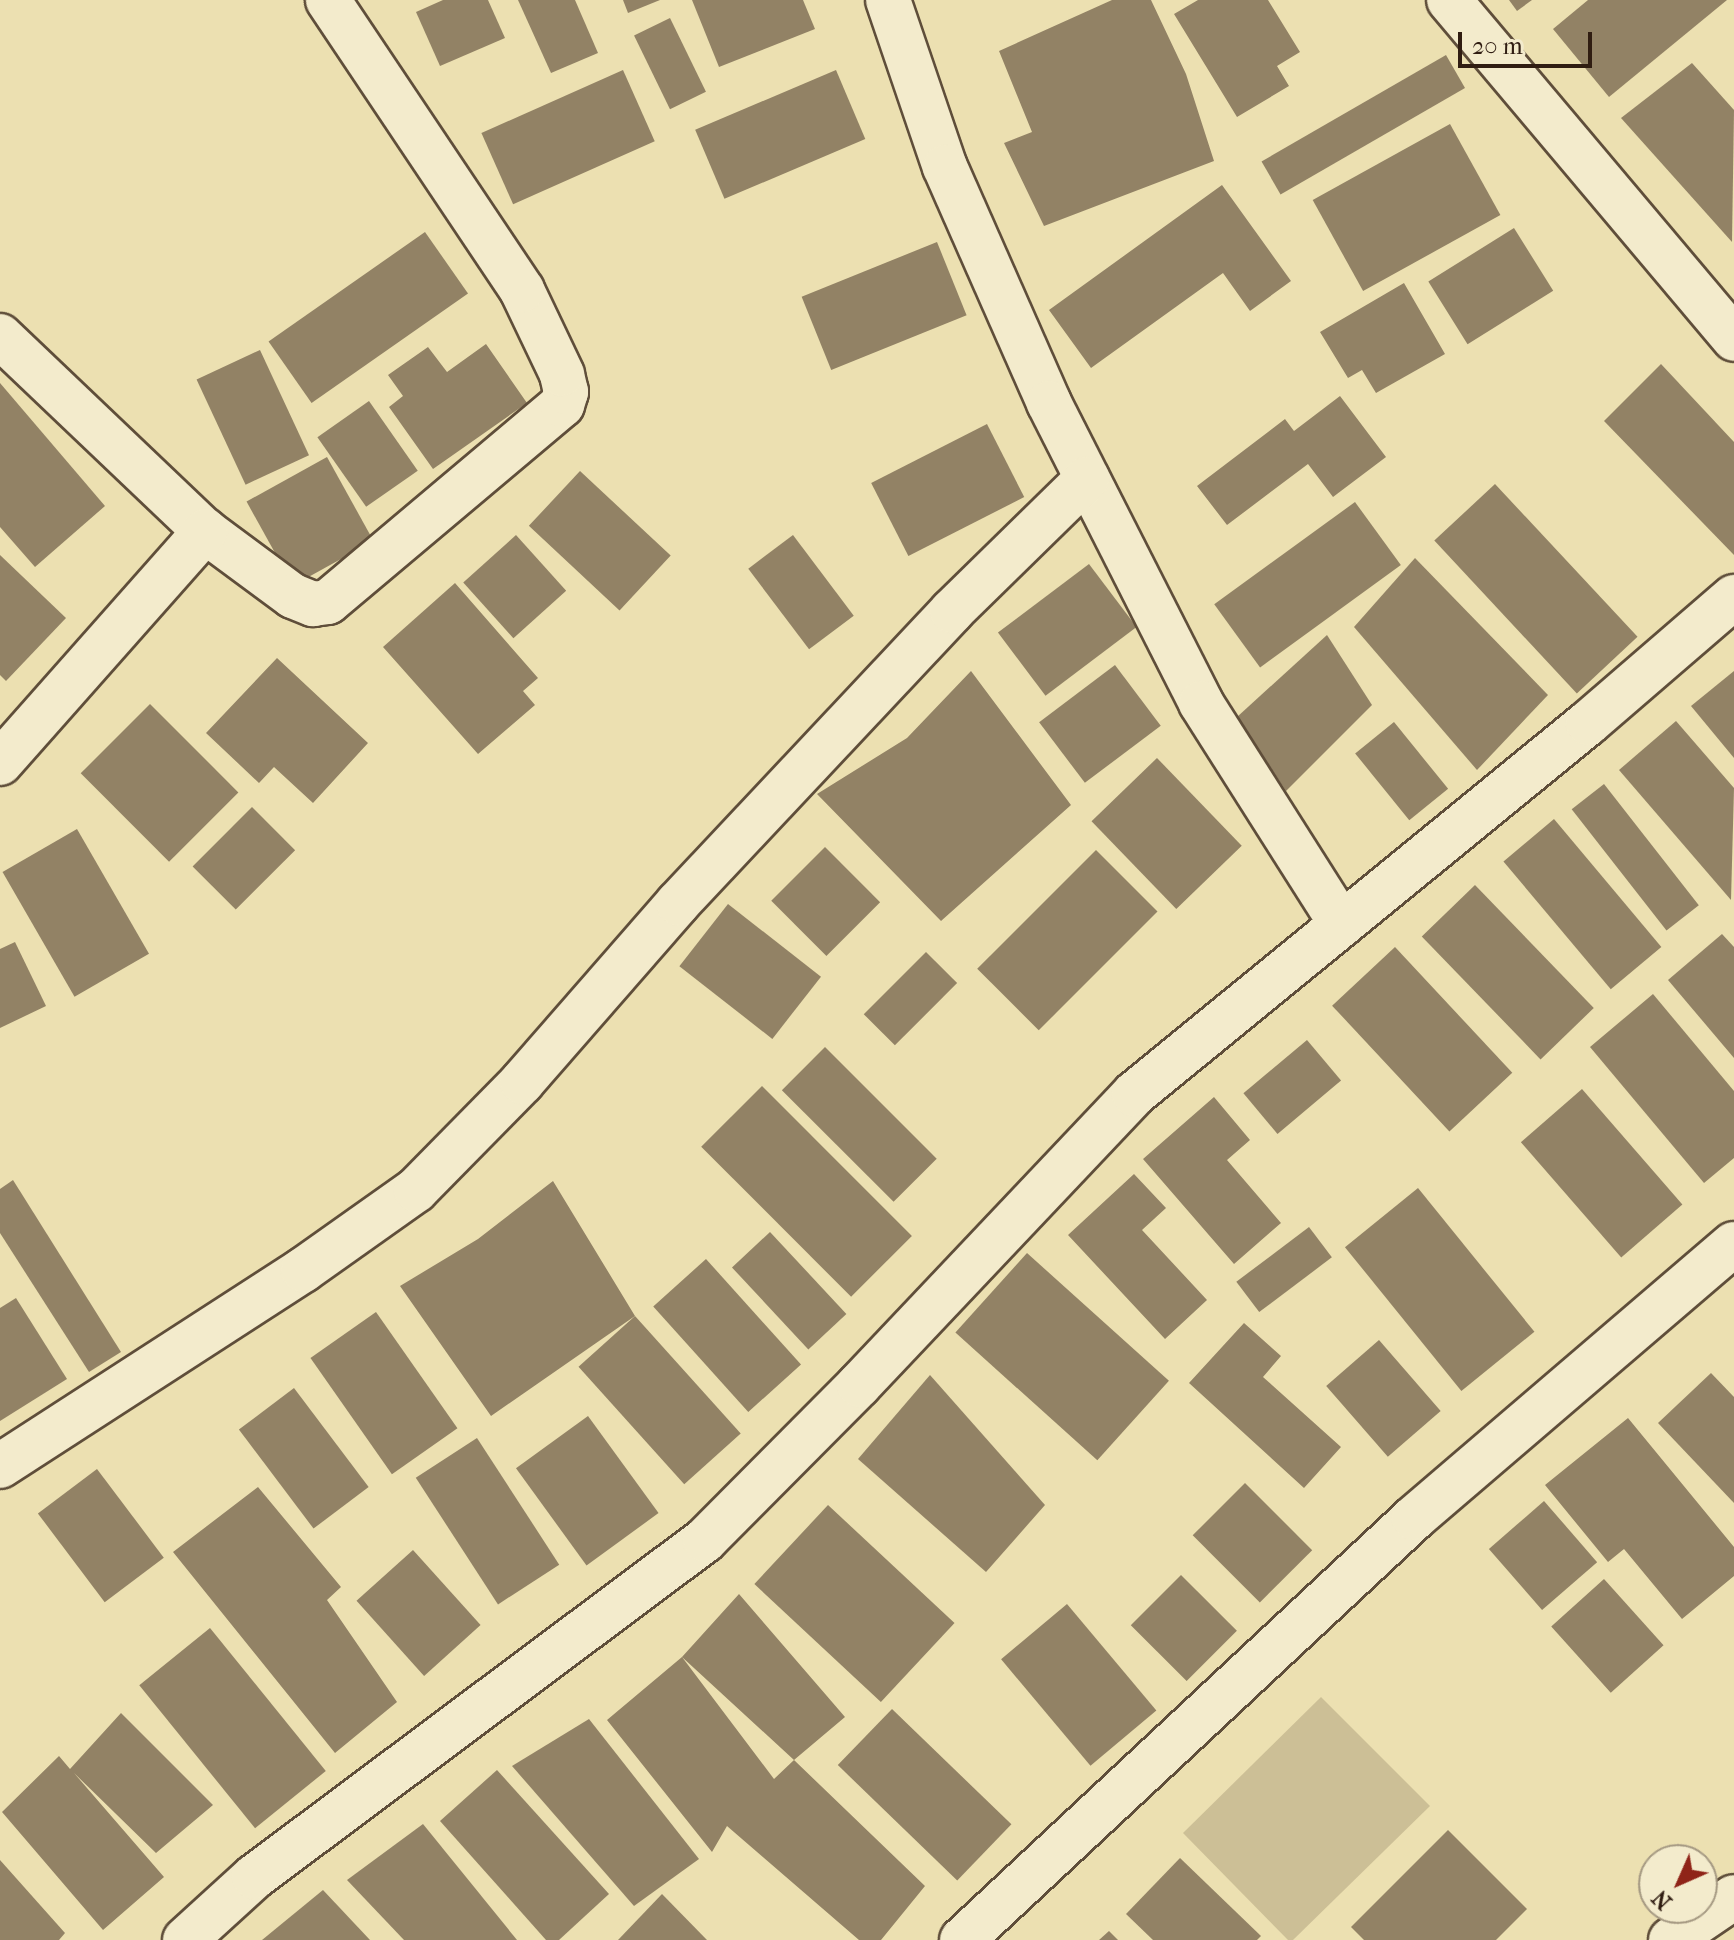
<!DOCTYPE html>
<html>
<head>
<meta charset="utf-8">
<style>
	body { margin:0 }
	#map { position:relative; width:1734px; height:1940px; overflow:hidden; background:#ece0b1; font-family:"IM FELL French Canon",serif }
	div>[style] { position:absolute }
	.green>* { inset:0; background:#ccbf96 }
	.building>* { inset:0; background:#928265; transform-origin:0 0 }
	.roads { filter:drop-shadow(2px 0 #5f4e3a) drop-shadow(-2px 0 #5f4e3a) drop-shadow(0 2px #5f4e3a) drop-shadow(0 -2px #5f4e3a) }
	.minor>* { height:44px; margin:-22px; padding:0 22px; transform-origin:22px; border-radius:22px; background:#f3ebcc }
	span { translate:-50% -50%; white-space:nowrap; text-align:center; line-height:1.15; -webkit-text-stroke:8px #f3ebcc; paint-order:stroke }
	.north { position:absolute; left:1638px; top:1844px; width:80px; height:80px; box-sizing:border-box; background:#f3ebcc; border:2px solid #a59982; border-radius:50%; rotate:225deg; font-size:22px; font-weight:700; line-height:32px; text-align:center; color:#301d12 }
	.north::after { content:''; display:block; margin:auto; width:28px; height:36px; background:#8f2418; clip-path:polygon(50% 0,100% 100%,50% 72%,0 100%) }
	.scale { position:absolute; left:1458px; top:32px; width:134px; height:36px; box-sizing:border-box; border:4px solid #301d12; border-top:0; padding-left:10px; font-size:24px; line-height:28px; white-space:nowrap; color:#301d12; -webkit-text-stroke:6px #f3ebcc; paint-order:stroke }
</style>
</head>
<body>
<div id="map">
	<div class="green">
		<i style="clip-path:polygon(1321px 1697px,1430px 1806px,1293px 1940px,1288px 1940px,1183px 1833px)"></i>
	</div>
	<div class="building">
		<i style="clip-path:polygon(443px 0,488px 0,505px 38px,440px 66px,416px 12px)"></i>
		<i style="clip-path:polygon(518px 0,575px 0,598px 53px,551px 73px)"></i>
		<i style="clip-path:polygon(623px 0,660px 0,628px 13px)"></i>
		<i style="clip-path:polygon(692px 0,803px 0,815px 29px,719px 67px)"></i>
		<i style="clip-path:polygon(1112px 0,1151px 0,1186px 74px,1214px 161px,1044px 226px,1004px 143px,1032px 132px,999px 51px)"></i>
		<i style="clip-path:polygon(1198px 0,1268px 0,1300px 52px,1277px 66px,1289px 86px,1237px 117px,1174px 14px)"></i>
		<i style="clip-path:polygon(1509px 0,1532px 0,1517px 11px)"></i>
		<i style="clip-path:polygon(1588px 0,1727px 0,1609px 97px,1553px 29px)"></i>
		<i style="left:670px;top:18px;width:82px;height:40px;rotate:64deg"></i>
		<i style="left:1446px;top:55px;width:38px;height:213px;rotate:60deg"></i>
		<i style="clip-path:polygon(1692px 63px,1734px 110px,1732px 242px,1621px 118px)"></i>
		<i style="left:623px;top:70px;width:78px;height:155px;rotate:66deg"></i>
		<i style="left:836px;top:70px;width:75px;height:153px;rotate:67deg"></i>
		<i style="left:1450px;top:124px;width:104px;height:157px;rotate:61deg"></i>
		<i style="clip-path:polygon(1222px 185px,1291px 281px,1250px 311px,1223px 273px,1091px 368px,1049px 310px)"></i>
		<i style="left:1514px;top:228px;width:74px;height:101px;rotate:58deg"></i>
		<i style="left:425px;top:232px;width:75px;height:191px;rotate:55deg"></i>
		<i style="left:937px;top:242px;width:79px;height:146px;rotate:68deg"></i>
		<i style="clip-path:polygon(1404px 283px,1445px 354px,1376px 393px,1362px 370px,1348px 378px,1320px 332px)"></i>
		<i style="clip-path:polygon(486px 344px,527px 403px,433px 469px,389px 407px,403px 396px,388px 375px,428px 347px,447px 372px)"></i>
		<i style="left:260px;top:350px;width:116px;height:70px;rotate:65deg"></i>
		<i style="clip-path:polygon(1661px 364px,1734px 442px,1734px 555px,1604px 421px)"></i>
		<i style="clip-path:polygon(0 383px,105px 506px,35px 567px,0 527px)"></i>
		<i style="clip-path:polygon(1340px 396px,1386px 457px,1333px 497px,1308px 464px,1227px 525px,1197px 486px,1285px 419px,1294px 431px)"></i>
		<i style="left:369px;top:401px;width:85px;height:63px;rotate:55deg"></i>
		<i style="left:987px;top:424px;width:82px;height:130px;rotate:63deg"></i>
		<i style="left:327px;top:457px;width:96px;height:92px;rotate:61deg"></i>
		<i style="left:580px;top:471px;width:124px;height:75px;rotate:43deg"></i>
		<i style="left:1495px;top:484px;width:209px;height:83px;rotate:47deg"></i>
		<i style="left:1355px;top:502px;width:78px;height:174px;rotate:54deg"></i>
		<i style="left:516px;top:535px;width:75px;height:71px;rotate:48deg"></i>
		<i style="left:793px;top:535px;width:101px;height:56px;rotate:53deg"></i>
		<i style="clip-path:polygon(0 555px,66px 618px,6px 681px,0 675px)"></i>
		<i style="clip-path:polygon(1415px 558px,1548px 695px,1477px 770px,1354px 627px)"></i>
		<i style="left:1089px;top:564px;width:79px;height:114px;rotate:53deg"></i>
		<i style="clip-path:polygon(455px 583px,538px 678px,523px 691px,535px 705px,478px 754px,383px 647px)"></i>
		<i style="clip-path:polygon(1327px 635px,1372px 705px,1286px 791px,1237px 717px)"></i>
		<i style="clip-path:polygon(277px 658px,368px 743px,313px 803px,274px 767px,259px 783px,206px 733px)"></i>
		<i style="left:1115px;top:665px;width:76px;height:95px;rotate:53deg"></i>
		<i style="clip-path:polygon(971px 671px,1071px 805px,941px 921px,817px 794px,907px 738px)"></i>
		<i style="clip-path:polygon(1734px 671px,1734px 758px,1691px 706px)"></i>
		<i style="left:150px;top:704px;width:125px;height:98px;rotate:45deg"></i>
		<i style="clip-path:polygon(1676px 721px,1734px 788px,1731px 900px,1619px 770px)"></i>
		<i style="left:1394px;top:722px;width:86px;height:50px;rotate:51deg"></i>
		<i style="left:1157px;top:758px;width:122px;height:91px;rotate:46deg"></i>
		<i style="left:1604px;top:784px;width:154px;height:41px;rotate:52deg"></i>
		<i style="left:252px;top:807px;width:61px;height:84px;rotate:45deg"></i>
		<i style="left:1554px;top:819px;width:167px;height:66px;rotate:50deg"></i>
		<i style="left:77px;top:829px;width:144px;height:86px;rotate:60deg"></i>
		<i style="left:825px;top:847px;width:78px;height:76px;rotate:45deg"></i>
		<i style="left:1096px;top:850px;width:87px;height:168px;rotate:45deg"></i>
		<i style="left:1475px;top:885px;width:171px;height:74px;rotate:46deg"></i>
		<i style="left:728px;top:904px;width:118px;height:79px;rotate:38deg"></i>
		<i style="clip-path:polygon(1722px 934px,1734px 947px,1734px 1058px,1668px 980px)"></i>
		<i style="clip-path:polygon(15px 942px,46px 1006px,0 1028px,0 949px)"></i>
		<i style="left:1395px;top:947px;width:172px;height:86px;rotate:47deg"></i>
		<i style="left:926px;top:952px;width:44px;height:88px;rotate:45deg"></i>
		<i style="clip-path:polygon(1653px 994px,1734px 1091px,1734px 1158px,1704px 1183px,1590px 1047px)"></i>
		<i style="left:1307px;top:1040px;width:53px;height:83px;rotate:50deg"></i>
		<i style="left:825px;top:1047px;width:158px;height:61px;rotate:45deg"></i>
		<i style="left:762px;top:1086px;width:212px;height:86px;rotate:45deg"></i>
		<i style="left:1582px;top:1089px;width:153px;height:81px;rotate:49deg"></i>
		<i style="clip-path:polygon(1214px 1097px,1250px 1140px,1227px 1160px,1281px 1223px,1234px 1264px,1143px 1159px)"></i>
		<i style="clip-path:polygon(1134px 1174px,1166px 1208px,1142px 1230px,1207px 1300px,1165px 1339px,1068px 1235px)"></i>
		<i style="clip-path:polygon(13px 1180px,121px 1352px,89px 1372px,0 1233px,0 1189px)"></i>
		<i style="clip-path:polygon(553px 1181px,635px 1316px,491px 1416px,400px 1286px,478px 1239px)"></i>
		<i style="left:1418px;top:1188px;width:185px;height:94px;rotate:51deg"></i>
		<i style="left:1309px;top:1227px;width:38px;height:91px;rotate:53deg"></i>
		<i style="left:770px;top:1232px;width:112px;height:52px;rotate:47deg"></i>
		<i style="left:1027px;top:1253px;width:191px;height:107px;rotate:42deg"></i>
		<i style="left:706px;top:1259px;width:142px;height:71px;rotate:48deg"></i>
		<i style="clip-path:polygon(16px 1298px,67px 1379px,0 1421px,0 1308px)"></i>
		<i style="left:376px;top:1312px;width:142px;height:80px;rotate:55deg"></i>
		<i style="left:635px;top:1316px;width:158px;height:76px;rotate:48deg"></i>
		<i style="clip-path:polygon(1244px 1323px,1281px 1356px,1263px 1377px,1341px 1447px,1304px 1488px,1189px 1383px)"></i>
		<i style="left:1379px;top:1340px;width:94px;height:70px;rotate:49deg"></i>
		<i style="clip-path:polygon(1711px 1373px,1734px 1397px,1734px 1503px,1658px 1423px)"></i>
		<i style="clip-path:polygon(930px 1375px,1045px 1505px,986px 1572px,858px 1459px)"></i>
		<i style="left:294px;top:1388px;width:124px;height:69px;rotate:53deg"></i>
		<i style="left:588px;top:1416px;width:120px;height:89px;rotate:54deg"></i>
		<i style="clip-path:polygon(1628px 1418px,1734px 1547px,1734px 1576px,1682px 1619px,1624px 1549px,1608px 1562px,1545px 1485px)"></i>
		<i style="left:477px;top:1438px;width:151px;height:73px;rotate:57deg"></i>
		<i style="left:97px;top:1469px;width:111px;height:74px;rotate:53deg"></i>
		<i style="left:1245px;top:1483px;width:95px;height:74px;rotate:45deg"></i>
		<i style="clip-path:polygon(258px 1487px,341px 1587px,327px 1600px,397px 1702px,335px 1753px,173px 1552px)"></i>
		<i style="left:1544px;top:1501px;width:81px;height:73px;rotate:49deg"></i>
		<i style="left:828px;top:1505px;width:173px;height:108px;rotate:43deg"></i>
		<i style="left:413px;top:1550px;width:101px;height:76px;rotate:48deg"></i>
		<i style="left:1181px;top:1575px;width:79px;height:71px;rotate:45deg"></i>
		<i style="left:1604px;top:1579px;width:89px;height:71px;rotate:48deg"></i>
		<i style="clip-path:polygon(739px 1594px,845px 1717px,794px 1760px,925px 1886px,881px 1940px,859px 1940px,727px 1826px,712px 1852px,607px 1720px,682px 1657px,774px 1779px,794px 1760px,682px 1657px)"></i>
		<i style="left:1067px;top:1604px;width:139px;height:86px;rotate:50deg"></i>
		<i style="left:210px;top:1628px;width:184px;height:91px;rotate:51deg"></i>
		<i style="left:892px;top:1709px;width:166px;height:78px;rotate:44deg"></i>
		<i style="clip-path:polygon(121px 1713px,213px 1805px,156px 1853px,74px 1773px,164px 1877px,103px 1930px,2px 1812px,59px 1756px,70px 1769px)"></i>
		<i style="clip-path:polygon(589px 1719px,699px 1859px,634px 1906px,512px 1766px)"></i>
		<i style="clip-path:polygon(497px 1770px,609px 1894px,559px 1940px,546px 1940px,440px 1821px)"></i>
		<i style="clip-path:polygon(423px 1824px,517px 1940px,404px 1940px,347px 1880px)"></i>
		<i style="clip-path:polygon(1448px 1830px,1527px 1909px,1496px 1940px,1364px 1940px,1351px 1927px)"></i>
		<i style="clip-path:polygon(1180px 1858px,1261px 1936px,1257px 1940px,1153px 1940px,1126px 1914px)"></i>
		<i style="clip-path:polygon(0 1860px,65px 1933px,59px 1940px,0 1940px)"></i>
		<i style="clip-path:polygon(323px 1890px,370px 1940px,262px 1940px)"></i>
		<i style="clip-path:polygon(662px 1894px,707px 1940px,618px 1940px)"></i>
		<i style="clip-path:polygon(1109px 1931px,1118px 1940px,1099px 1940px)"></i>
	</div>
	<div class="roads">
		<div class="minor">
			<i style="left:888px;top:0;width:176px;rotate:71.2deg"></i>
			<i style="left:945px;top:167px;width:258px;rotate:66.2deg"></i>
			<i style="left:1049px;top:403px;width:336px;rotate:63.1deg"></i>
			<i style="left:1201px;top:703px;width:262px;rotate:57.6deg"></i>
			<i style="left:1449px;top:0;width:443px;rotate:49.9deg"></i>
			<i style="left:0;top:336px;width:283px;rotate:43.6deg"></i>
			<i style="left:205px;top:531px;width:109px;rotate:36.5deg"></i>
			<i style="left:293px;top:596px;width:22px;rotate:22deg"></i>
			<i style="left:313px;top:604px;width:15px;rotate:-8deg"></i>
			<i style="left:328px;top:602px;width:306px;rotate:-40.1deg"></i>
			<i style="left:562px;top:405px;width:14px;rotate:-73deg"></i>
			<i style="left:566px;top:392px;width:18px;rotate:-103deg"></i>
			<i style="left:562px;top:374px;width:93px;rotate:-115.5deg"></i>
			<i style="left:522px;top:290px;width:349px;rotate:-123.8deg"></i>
			<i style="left:0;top:763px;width:310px;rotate:-48.5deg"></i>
			<i style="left:0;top:1466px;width:361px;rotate:-32.9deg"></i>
			<i style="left:303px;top:1270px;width:138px;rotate:-35.3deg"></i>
			<i style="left:416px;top:1190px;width:151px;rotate:-45.5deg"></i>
			<i style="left:522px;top:1082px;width:237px;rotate:-48.9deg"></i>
			<i style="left:678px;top:903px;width:400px;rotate:-46.8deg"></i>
			<i style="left:952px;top:611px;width:189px;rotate:-44.4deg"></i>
			<i style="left:185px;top:1940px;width:93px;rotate:-42.4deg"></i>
			<i style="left:254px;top:1877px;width:563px;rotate:-36.77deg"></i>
			<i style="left:705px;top:1540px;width:218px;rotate:-45.2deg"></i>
			<i style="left:859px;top:1385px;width:400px;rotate:-46.6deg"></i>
			<i style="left:1134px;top:1094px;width:586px;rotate:-39.26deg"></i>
			<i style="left:1588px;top:723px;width:193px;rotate:-40.8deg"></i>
			<i style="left:962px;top:1940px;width:618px;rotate:-43.03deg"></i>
			<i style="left:1414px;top:1518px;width:421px;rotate:-40.6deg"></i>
			<i style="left:1671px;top:1940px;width:76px;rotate:-34.3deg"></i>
		</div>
	</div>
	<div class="north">N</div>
	<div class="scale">20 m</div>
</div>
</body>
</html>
